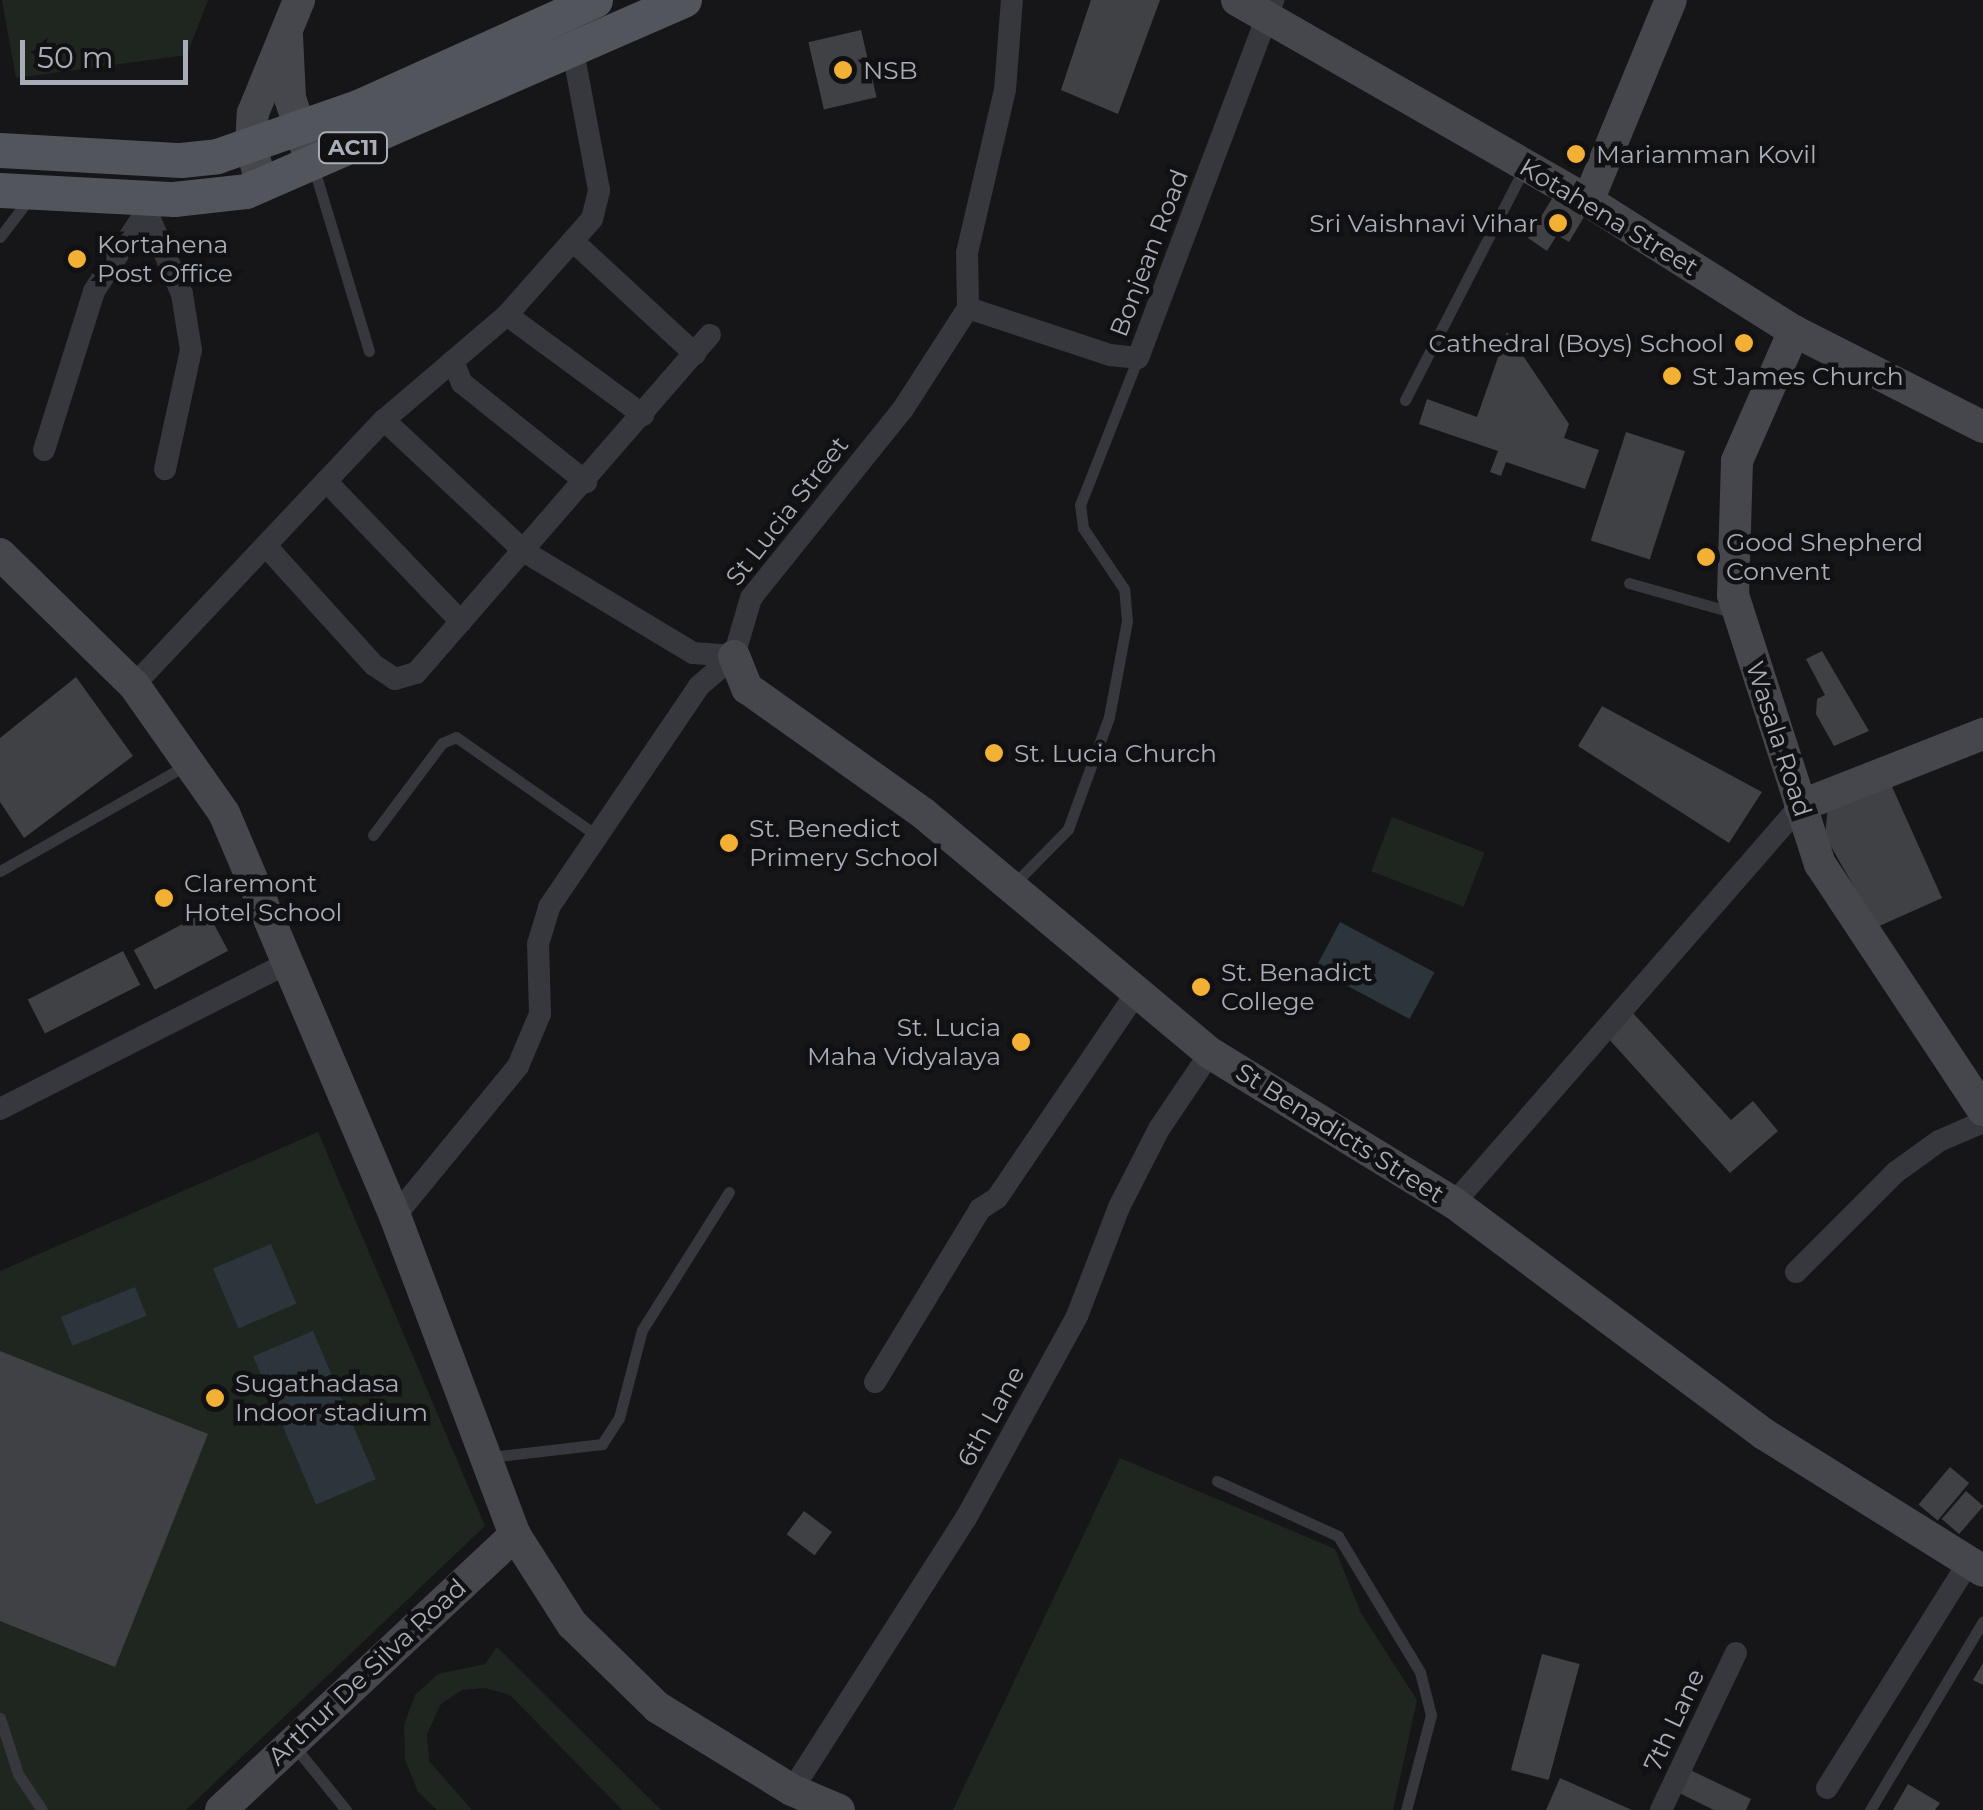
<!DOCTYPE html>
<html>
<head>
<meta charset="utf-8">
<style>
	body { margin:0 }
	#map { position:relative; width:1983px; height:1810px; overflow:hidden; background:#161618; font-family:Montserrat,sans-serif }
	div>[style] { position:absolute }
	.green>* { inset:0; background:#1e261f; transform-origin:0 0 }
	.water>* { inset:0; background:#2c353c; transform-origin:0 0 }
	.building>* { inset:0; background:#404145; transform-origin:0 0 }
	.lane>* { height:11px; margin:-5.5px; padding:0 5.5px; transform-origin:5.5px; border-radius:5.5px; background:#37383d }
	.street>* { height:22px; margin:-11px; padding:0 11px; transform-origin:11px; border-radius:11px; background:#37383d }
	.secondary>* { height:32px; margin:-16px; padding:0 16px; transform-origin:16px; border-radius:16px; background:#45474d }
	.primary>* { height:35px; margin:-17.5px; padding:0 17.5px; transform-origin:17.5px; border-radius:17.5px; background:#53555c }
	.dots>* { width:28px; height:28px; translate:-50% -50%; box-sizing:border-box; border:5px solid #111113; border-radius:50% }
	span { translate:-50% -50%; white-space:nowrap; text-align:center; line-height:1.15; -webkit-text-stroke:9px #111113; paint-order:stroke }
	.shield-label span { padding:2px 8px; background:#111113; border:2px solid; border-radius:8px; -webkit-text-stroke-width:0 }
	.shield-label { font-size:22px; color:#a8adb8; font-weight:700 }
	.poi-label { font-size:25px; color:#a8adb8 }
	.left { translate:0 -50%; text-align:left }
	.right { translate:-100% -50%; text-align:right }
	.street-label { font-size:25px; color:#a8adb8 }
	.scale { position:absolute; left:20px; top:40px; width:168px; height:45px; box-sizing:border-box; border:5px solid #a8adb8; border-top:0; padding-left:12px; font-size:30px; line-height:35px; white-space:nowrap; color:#a8adb8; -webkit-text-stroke:8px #111113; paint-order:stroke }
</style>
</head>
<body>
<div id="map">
	<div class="green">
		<i style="clip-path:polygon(2px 0,208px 0,187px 55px,16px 78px)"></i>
		<i style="left:1392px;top:817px;width:99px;height:58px;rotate:21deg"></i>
		<i style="clip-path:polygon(318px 1132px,485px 1526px,186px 1810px,0 1810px,0 1271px)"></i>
		<i style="clip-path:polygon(1120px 1458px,1335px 1549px,1361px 1613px,1417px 1700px,1393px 1810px,953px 1810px)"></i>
		<i style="clip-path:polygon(497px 1647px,661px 1810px,622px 1810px,510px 1695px,485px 1688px,462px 1690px,441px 1704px,427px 1734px,429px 1761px,472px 1810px,437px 1810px,418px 1792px,405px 1759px,404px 1725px,415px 1695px,438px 1674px,485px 1664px)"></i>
	</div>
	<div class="water">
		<i style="left:1340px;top:922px;width:107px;height:53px;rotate:28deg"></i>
		<i style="left:271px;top:1244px;width:65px;height:63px;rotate:67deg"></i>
		<i style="left:135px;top:1287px;width:31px;height:80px;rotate:68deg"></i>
		<i style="left:313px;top:1331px;width:161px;height:65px;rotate:67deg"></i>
	</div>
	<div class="building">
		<i style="clip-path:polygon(1091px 0,1160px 0,1118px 114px,1061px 90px)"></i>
		<i style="left:861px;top:30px;width:69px;height:54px;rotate:77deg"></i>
		<i style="clip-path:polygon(1556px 192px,1587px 212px,1569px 242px,1557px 235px,1547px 251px,1528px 238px)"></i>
		<i style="clip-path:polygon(1507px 332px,1569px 424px,1564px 438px,1599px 450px,1585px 489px,1506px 462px,1501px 476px,1490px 472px,1498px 451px,1419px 424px,1427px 399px,1477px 417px)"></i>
		<i style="left:1626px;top:432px;width:62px;height:114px;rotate:18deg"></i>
		<i style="clip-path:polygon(1822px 651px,1869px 731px,1834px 746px,1816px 714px,1817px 699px,1825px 695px,1806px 659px)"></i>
		<i style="clip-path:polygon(76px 677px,133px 756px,24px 838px,0 802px,0 738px)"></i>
		<i style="clip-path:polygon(1602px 706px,1762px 792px,1729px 843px,1578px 746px)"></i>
		<i style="clip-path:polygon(1889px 780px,1942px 898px,1877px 927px,1825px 836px,1828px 806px)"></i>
		<i style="left:207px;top:911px;width:45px;height:83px;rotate:62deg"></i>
		<i style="left:123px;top:951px;width:38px;height:107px;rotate:63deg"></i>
		<i style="clip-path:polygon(1632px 1012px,1731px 1120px,1753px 1101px,1778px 1131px,1730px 1173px,1607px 1037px)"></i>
		<i style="clip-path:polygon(0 1351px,208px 1434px,115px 1667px,0 1621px)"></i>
		<i style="left:1950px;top:1467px;width:25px;height:49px;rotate:40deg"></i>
		<i style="left:1966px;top:1491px;width:23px;height:37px;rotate:41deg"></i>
		<i style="left:804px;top:1511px;width:35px;height:29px;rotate:37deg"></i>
		<i style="left:1542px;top:1654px;width:39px;height:120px;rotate:15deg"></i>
		<i style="clip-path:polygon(1983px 1663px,1983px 1685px,1973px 1680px)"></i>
		<i style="clip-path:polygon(1688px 1769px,1751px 1799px,1746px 1810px,1714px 1810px,1677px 1792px)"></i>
		<i style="clip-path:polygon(1560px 1778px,1632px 1810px,1546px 1810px)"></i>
		<i style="clip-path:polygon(1908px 1784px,1940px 1803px,1935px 1810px,1893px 1810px)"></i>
	</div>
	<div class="lane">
		<i style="left:314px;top:169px;width:190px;rotate:73.2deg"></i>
		<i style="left:0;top:237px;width:48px;rotate:-52.7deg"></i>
		<i style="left:1405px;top:400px;width:259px;rotate:-62.8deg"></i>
		<i style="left:1629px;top:583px;width:110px;rotate:15.8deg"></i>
		<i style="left:373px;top:835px;width:115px;rotate:-53.1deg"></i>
		<i style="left:442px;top:743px;width:15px;rotate:-23deg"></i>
		<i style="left:456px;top:737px;width:174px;rotate:35deg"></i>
		<i style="left:0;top:871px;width:216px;rotate:-29.6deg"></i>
		<i style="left:1015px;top:883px;width:76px;rotate:-45.5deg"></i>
		<i style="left:1068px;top:829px;width:119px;rotate:-69.9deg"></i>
		<i style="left:1109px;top:717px;width:98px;rotate:-79.4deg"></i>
		<i style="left:1127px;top:621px;width:32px;rotate:-95deg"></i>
		<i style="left:1124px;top:589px;width:73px;rotate:-123.9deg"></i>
		<i style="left:1083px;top:528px;width:23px;rotate:-97deg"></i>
		<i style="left:1080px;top:505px;width:158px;rotate:-68.5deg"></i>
		<i style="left:490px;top:1457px;width:113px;rotate:-6.6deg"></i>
		<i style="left:602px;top:1444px;width:31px;rotate:-57deg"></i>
		<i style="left:619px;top:1418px;width:91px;rotate:-75.4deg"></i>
		<i style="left:642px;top:1330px;width:163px;rotate:-57.8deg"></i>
		<i style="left:1217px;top:1481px;width:133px;rotate:24.4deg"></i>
		<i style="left:1338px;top:1536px;width:159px;rotate:58.9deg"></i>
		<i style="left:1420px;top:1672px;width:44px;rotate:75.7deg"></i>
		<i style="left:1431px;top:1715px;width:98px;rotate:104.7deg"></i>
		<i style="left:0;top:1718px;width:59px;rotate:72.2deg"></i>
		<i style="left:18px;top:1774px;width:43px;rotate:56.3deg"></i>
		<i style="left:295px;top:1747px;width:81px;rotate:51deg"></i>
		<i style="left:1870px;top:1810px;width:220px;rotate:-59.1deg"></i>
	</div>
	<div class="street">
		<i style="left:147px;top:212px;width:89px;rotate:66.9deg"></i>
		<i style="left:182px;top:294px;width:57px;rotate:80.9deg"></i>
		<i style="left:191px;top:350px;width:122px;rotate:102.3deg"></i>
		<i style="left:574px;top:242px;width:165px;rotate:42.8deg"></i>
		<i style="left:968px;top:308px;width:150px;rotate:18.3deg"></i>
		<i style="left:1110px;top:355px;width:28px;rotate:6deg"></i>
		<i style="left:1138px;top:358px;width:383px;rotate:-69.3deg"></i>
		<i style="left:507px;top:315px;width:169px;rotate:36.3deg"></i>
		<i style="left:453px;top:361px;width:24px;rotate:68deg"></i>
		<i style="left:462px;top:383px;width:159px;rotate:38.6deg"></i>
		<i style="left:384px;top:420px;width:193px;rotate:43.1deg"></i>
		<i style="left:525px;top:552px;width:196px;rotate:31deg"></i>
		<i style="left:693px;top:653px;width:41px;rotate:4.2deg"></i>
		<i style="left:44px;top:450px;width:167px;rotate:-72.5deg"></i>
		<i style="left:94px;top:291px;width:111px;rotate:-56.7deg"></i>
		<i style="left:326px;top:481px;width:195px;rotate:46.2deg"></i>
		<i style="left:266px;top:546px;width:161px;rotate:47.8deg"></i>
		<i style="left:374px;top:665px;width:25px;rotate:34deg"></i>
		<i style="left:395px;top:679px;width:22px;rotate:-16deg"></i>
		<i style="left:416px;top:673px;width:448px;rotate:-49deg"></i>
		<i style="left:134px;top:685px;width:364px;rotate:-46.7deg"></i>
		<i style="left:384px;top:420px;width:162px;rotate:-40.5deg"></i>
		<i style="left:507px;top:315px;width:128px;rotate:-48.5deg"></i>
		<i style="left:592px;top:219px;width:30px;rotate:-76deg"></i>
		<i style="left:599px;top:190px;width:141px;rotate:-100.6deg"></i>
		<i style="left:0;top:1109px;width:323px;rotate:-26.9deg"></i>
		<i style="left:1454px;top:1203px;width:527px;rotate:-48.93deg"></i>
		<i style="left:395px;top:1216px;width:194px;rotate:-50.6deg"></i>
		<i style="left:518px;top:1066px;width:56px;rotate:-67.1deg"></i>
		<i style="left:540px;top:1014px;width:70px;rotate:-91.6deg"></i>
		<i style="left:538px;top:944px;width:39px;rotate:-73deg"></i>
		<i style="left:549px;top:907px;width:267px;rotate:-55.8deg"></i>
		<i style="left:699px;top:686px;width:46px;rotate:-40.6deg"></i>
		<i style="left:734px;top:656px;width:60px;rotate:-73.7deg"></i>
		<i style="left:751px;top:598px;width:243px;rotate:-51.2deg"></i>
		<i style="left:903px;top:409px;width:120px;rotate:-57.2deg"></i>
		<i style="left:968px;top:308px;width:55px;rotate:-91deg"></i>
		<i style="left:967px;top:253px;width:167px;rotate:-76.9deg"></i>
		<i style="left:1005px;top:90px;width:90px;rotate:-85.6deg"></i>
		<i style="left:1796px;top:1272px;width:141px;rotate:-45deg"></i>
		<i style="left:1896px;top:1172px;width:53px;rotate:-35.8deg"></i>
		<i style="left:1939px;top:1141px;width:48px;rotate:-23.4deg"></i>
		<i style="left:875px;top:1382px;width:202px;rotate:-58.7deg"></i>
		<i style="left:980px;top:1209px;width:20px;rotate:-33deg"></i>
		<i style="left:997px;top:1198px;width:249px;rotate:-55.8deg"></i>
		<i style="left:1827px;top:1788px;width:267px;rotate:-57.9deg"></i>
		<i style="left:792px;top:1790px;width:321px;rotate:-57.4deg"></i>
		<i style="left:965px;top:1520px;width:233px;rotate:-61.2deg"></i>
		<i style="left:1077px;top:1316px;width:117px;rotate:-68.9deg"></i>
		<i style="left:1119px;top:1207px;width:88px;rotate:-62.9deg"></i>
		<i style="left:1159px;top:1129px;width:92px;rotate:-56.1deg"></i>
		<i style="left:1661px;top:1810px;width:174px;rotate:-64.5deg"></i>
	</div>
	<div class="secondary">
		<i style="left:1237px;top:0;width:404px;rotate:29.8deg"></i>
		<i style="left:1588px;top:201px;width:244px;rotate:32.3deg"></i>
		<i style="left:1794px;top:331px;width:212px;rotate:26.9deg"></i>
		<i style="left:287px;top:35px;width:63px;rotate:87.3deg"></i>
		<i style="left:290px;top:98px;width:58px;rotate:71.9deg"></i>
		<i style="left:262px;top:186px;width:41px;rotate:-105.4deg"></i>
		<i style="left:251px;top:146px;width:33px;rotate:-87deg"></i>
		<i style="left:253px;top:113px;width:122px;rotate:-67.8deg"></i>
		<i style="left:1588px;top:201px;width:217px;rotate:-67.6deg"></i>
		<i style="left:1794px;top:331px;width:142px;rotate:113.7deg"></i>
		<i style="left:1737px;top:461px;width:134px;rotate:91.7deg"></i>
		<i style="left:1733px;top:595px;width:283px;rotate:72.1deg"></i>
		<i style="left:1820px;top:864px;width:295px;rotate:56.5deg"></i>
		<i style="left:0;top:554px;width:187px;rotate:44.4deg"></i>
		<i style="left:134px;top:685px;width:156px;rotate:54.9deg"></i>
		<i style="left:224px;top:813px;width:438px;rotate:67deg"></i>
		<i style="left:395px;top:1216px;width:341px;rotate:69.4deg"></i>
		<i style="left:515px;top:1535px;width:106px;rotate:57.4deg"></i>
		<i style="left:572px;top:1624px;width:119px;rotate:44.3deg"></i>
		<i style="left:657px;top:1707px;width:158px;rotate:31.6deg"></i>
		<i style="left:792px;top:1790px;width:51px;rotate:23.1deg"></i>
		<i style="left:734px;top:656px;width:35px;rotate:68deg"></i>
		<i style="left:747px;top:688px;width:217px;rotate:35.4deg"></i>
		<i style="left:924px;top:814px;width:373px;rotate:39.9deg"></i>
		<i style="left:1210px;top:1053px;width:286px;rotate:31.6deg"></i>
		<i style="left:1454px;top:1203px;width:387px;rotate:36.7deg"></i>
		<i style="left:1764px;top:1434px;width:258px;rotate:32deg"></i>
		<i style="left:1800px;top:806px;width:197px;rotate:-21.5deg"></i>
		<i style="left:221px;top:1810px;width:403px;rotate:-43.1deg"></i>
	</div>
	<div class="primary">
		<i style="left:0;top:150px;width:181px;rotate:3.2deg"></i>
		<i style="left:181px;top:160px;width:36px;rotate:-6deg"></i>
		<i style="left:217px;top:156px;width:149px;rotate:-19.2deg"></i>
		<i style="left:358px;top:107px;width:260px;rotate:-24.3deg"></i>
		<i style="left:0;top:190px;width:174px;rotate:3deg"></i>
		<i style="left:174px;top:199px;width:72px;rotate:-6.3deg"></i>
		<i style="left:246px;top:191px;width:478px;rotate:-23.6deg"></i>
	</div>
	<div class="dots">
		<i style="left:843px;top:70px;background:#f2b134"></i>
		<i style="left:1576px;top:154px;background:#f2b134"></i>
		<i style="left:1558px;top:223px;background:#f2b134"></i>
		<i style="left:77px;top:259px;background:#f2b134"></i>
		<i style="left:1744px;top:343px;background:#f2b134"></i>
		<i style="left:1672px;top:376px;background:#f2b134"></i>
		<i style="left:1706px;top:557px;background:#f2b134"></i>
		<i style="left:994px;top:753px;background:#f2b134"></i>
		<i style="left:729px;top:843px;background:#f2b134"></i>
		<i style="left:164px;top:898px;background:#f2b134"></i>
		<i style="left:1201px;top:987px;background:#f2b134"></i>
		<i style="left:1021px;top:1042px;background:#f2b134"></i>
		<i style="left:215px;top:1398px;background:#f2b134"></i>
	</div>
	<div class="shield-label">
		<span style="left:353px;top:148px">AC11</span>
	</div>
	<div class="poi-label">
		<span class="left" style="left:863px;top:70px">NSB</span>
		<span class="left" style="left:1596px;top:154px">Mariamman Kovil</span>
		<span class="right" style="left:1538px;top:223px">Sri Vaishnavi Vihar</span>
		<span class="left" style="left:97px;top:259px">Kortahena<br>Post Office</span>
		<span class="right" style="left:1724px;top:343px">Cathedral (Boys) School</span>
		<span class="left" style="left:1692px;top:376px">St James Church</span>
		<span class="left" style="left:1726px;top:557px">Good Shepherd<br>Convent</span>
		<span class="left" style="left:1014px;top:753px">St. Lucia Church</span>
		<span class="left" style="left:749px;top:843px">St. Benedict<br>Primery School</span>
		<span class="left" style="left:184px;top:898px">Claremont<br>Hotel School</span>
		<span class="left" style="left:1221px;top:987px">St. Benadict<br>College</span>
		<span class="right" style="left:1001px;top:1042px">St. Lucia<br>Maha Vidyalaya</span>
		<span class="left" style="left:235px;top:1398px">Sugathadasa<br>Indoor stadium</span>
	</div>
	<div class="street-label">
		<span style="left:1609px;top:217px;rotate:31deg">Kotahena Street</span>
		<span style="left:1149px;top:253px;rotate:-69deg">Bonjean Road</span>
		<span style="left:787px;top:511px;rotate:-52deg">St Lucia Street</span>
		<span style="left:1779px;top:739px;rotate:72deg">Wasala Road</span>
		<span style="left:1340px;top:1133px;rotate:32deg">St Benadicts Street</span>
		<span style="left:991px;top:1416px;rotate:-61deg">6th Lane</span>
		<span style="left:367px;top:1672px;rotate:-43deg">Arthur De Silva Road</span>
		<span style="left:1674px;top:1720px;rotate:-65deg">7th Lane</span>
	</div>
	<div class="scale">50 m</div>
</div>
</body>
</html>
